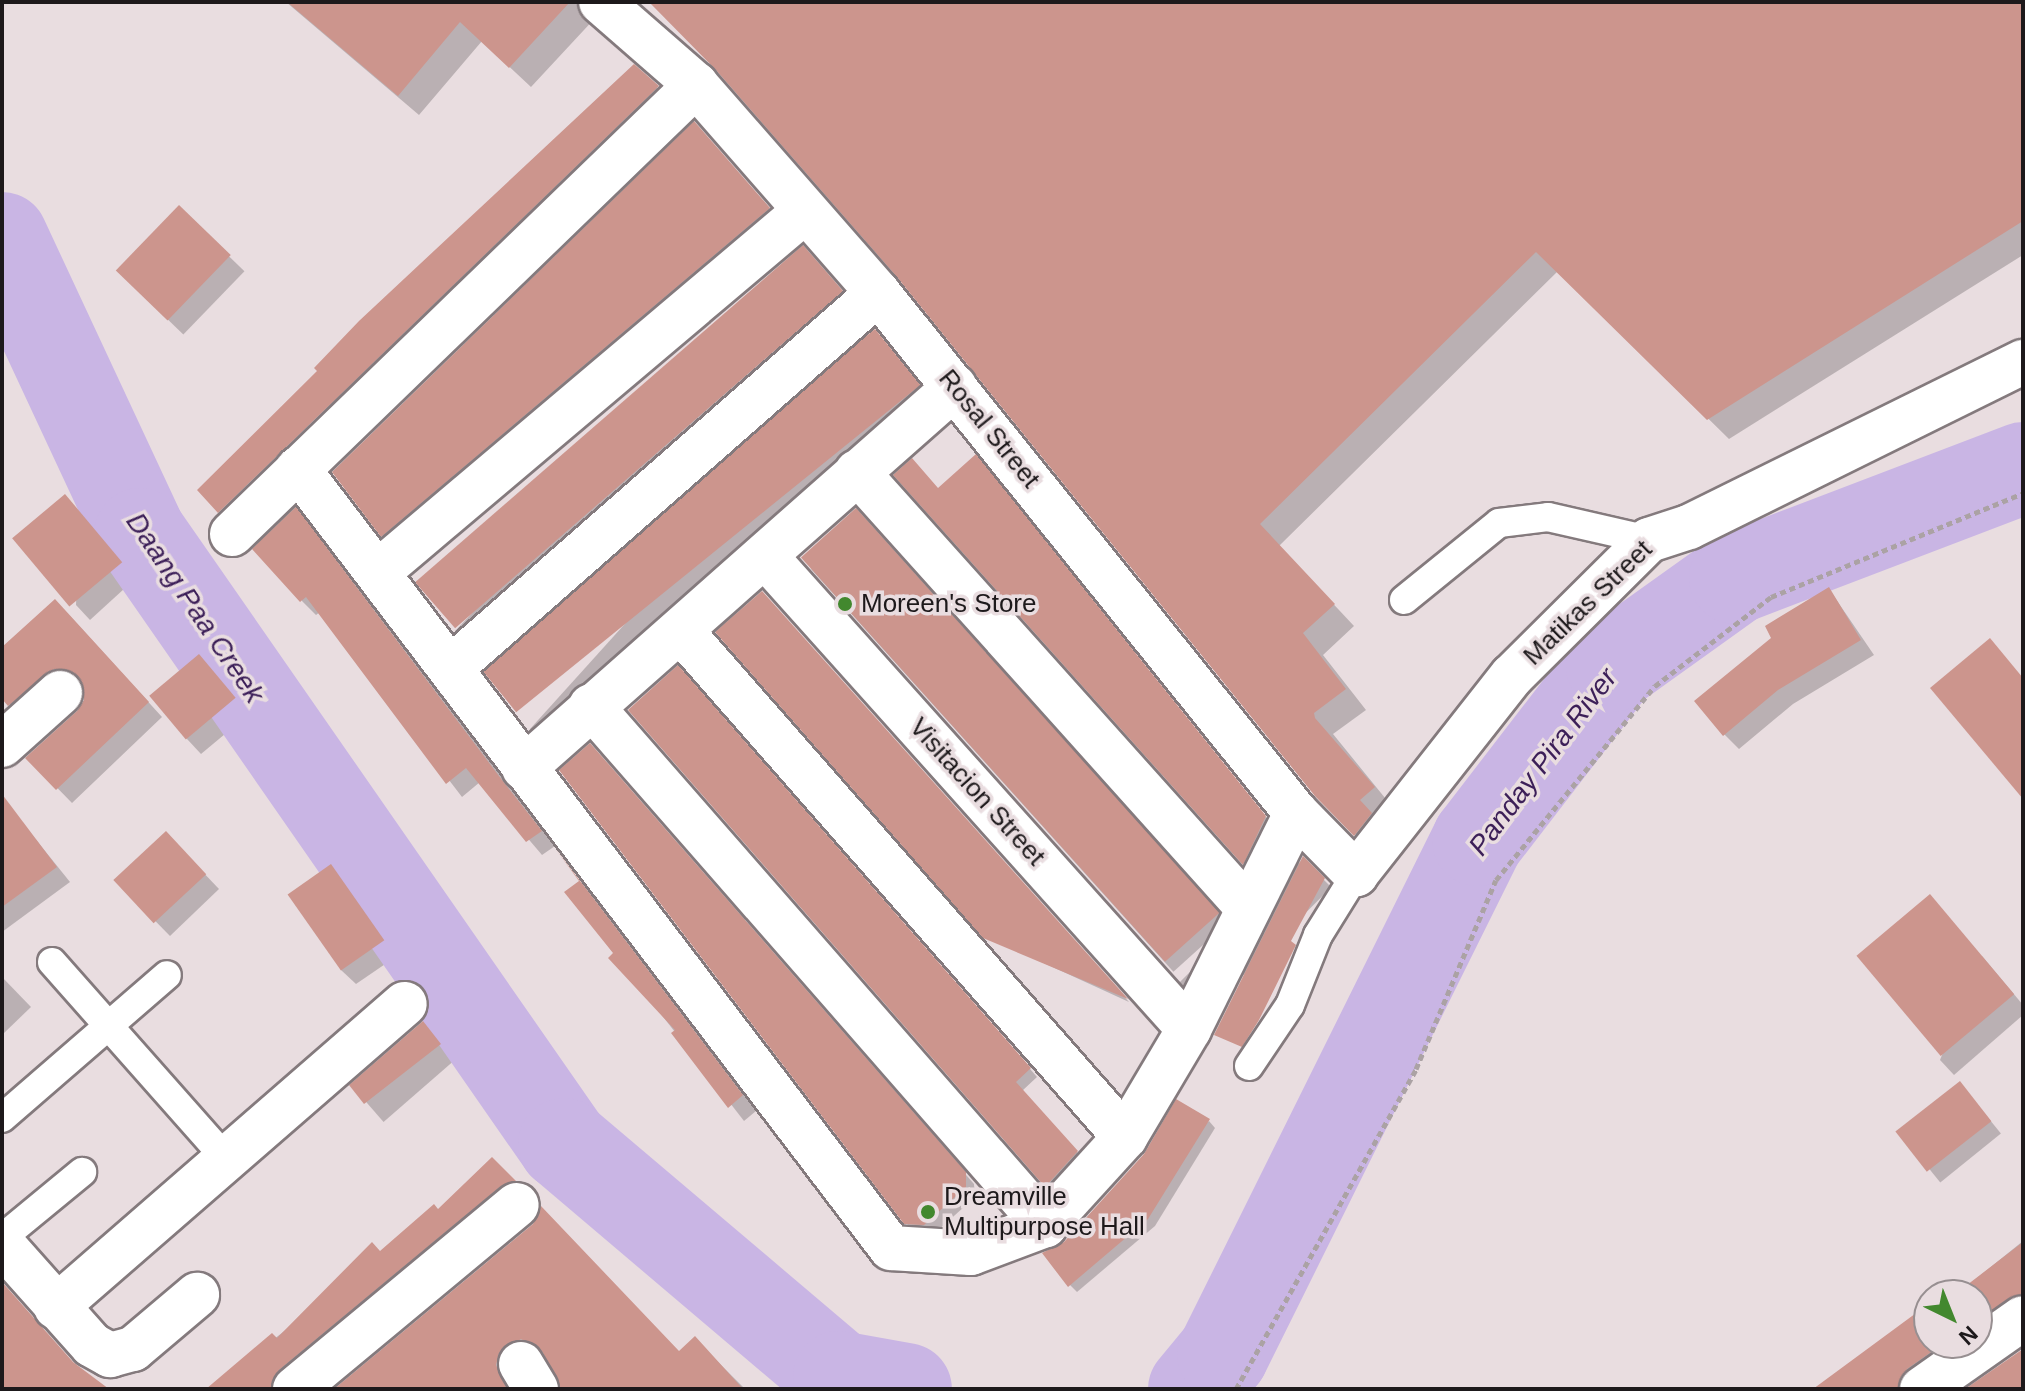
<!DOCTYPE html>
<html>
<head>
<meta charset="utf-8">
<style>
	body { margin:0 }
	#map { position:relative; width:2025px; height:1391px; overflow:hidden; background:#e9dde0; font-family:Helvetica,sans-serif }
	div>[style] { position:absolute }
	.shadow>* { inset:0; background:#0003; transform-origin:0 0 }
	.river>* { height:92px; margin:-46px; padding:0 46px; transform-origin:46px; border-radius:46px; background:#c9b5e4 }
	.building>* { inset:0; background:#cc958d; transform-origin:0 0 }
	.path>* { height:5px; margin-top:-2.5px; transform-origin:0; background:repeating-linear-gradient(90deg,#aba2a4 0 6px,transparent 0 10px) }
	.roads { filter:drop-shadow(2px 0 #847a7d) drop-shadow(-2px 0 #847a7d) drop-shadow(0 2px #847a7d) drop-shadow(0 -2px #847a7d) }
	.service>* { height:28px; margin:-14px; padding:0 14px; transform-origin:14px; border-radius:14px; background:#fff }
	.minor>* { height:44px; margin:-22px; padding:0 22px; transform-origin:22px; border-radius:22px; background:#fff }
	.dots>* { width:22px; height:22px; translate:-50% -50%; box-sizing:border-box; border:4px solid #e9dde0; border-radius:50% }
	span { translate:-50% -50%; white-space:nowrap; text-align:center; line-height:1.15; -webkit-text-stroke:7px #e9dde0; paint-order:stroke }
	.street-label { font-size:26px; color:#1d191b }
	.poi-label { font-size:26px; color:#1d191b }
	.left { translate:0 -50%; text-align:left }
	.water-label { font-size:28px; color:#3c1f58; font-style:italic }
	.frame { position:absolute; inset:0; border:4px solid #1d191b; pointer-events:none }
	.north { position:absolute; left:1913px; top:1279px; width:80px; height:80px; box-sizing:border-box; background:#e9dde0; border:2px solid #978f91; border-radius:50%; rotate:137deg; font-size:22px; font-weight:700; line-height:32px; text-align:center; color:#1d191b }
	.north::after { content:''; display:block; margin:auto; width:28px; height:36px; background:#42882e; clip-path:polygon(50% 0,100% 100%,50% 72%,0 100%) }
</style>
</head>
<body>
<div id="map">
	<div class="shadow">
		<i style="clip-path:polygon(286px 2px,610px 2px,531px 87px,482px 41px,419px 115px)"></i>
		<i style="clip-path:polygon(650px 2px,2023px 2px,2023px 255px,1729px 439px,1558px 271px,1279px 546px,1354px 626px,1323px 655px,1366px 710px,1333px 734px,1394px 809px,1376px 855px,1316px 795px,898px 275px,726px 78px)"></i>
		<i style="left:634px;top:67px;width:45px;height:606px;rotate:42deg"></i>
		<i style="clip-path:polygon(705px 135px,779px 219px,393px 546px,382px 535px)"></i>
		<i style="left:179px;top:208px;width:91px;height:88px;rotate:44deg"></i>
		<i style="clip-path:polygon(813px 258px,851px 301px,465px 640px,455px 631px)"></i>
		<i style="clip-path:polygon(882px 339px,926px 393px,537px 737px,530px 729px)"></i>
		<i style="clip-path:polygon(982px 464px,1272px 825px,1250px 869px,896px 475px,938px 490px)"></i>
		<i style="clip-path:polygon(296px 510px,310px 524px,555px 846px,542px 855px,480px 782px,462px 797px,320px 612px,316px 615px,302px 601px)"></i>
		<i style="clip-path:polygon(79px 511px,136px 578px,90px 620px,76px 605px)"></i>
		<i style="left:865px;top:520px;width:542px;height:73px;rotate:48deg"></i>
		<i style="clip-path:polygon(1829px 589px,1874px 655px,1793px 704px,1739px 749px,1724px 734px)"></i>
		<i style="clip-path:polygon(769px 600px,1129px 1002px,985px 936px)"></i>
		<i style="clip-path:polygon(70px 616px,162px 717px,72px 803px,28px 758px,79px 712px,86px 700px,83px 687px,69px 682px,24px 719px,2px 696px,2px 649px)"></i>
		<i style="clip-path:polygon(199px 657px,249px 714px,201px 754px,187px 739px)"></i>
		<i style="clip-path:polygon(686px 676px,1037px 1077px,1022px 1091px,1085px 1161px,1054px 1194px,630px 710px)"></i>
		<i style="clip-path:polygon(599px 755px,974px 1184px,975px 1197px,934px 1234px,915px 1232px,905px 1222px)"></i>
		<i style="clip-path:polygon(8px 805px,70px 882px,2px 932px,2px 810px)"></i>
		<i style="clip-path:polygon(180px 848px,219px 889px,170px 936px,116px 881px)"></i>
		<i style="left:1303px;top:859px;width:40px;height:196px;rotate:45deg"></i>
		<i style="clip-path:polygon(331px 866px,397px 956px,356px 984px,341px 970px)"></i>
		<i style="clip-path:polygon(582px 881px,756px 1111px,744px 1121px,567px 893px)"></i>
		<i style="clip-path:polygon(1982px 956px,2023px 1005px,2023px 1015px,1954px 1075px,1940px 1060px)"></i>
		<i style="clip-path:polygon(2px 977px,31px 1007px,2px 1035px)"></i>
		<i style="left:423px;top:1024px;width:48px;height:94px;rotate:49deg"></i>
		<i style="left:1960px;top:1083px;width:65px;height:78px;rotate:51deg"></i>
		<i style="clip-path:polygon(1209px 1121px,1215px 1128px,1155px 1226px,1077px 1292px,1070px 1285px,1065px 1243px)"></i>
		<i style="clip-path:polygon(492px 1159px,524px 1192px,286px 1389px,210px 1389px,438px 1211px)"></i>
		<i style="clip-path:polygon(535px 1225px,679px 1353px,695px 1339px,745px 1389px,563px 1389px,543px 1352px,520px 1352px,512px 1389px,337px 1389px)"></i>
		<i style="clip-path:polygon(2023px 1241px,2023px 1310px,1977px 1342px,1977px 1295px,1956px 1295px)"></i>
		<i style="clip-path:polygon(1927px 1308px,1929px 1343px,1976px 1343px,1915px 1389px,1817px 1389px)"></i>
	</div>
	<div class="river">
		<i style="left:2px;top:238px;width:327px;rotate:65deg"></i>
		<i style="left:140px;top:534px;width:743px;rotate:55.2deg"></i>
		<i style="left:564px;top:1144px;width:360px;rotate:40.3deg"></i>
		<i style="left:839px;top:1377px;width:68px;rotate:10.2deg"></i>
		<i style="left:1194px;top:1389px;width:45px;rotate:-50.4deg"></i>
		<i style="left:1223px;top:1354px;width:574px;rotate:-63.61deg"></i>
		<i style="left:1478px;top:840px;width:220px;rotate:-52.4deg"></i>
		<i style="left:1612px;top:666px;width:151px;rotate:-35.6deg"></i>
		<i style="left:1735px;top:578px;width:308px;rotate:-20.9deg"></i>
	</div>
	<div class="building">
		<i style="clip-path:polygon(287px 2px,570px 2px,509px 68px,460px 22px,398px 96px)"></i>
		<i style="clip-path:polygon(649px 2px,2023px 2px,2023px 221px,1707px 420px,1536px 252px,1260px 524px,1335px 604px,1303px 633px,1346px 689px,1314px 713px,1315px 718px,1375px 787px,1360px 800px,1372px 813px,1354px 836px,1315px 796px,897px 277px,715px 69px)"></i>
		<i style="clip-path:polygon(634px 64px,659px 86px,218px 513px,197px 490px,317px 371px,314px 368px,359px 321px)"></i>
		<i style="clip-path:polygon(694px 121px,770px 208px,381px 537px,332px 472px)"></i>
		<i style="left:179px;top:205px;width:72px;height:91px;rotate:44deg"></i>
		<i style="left:803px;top:245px;width:61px;height:514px;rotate:49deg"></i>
		<i style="left:875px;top:329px;width:72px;height:520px;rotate:51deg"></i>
		<i style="clip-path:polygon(976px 454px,1266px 816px,1243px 865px,893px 475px,912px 458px,938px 488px)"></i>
		<i style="left:65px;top:494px;width:89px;height:69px;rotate:50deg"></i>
		<i style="clip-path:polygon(296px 507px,505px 784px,542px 831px,526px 842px,466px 768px,446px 784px,306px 597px,300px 602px,252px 549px)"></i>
		<i style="left:856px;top:508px;width:544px;height:74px;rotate:48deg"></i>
		<i style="clip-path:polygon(1829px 587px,1861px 640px,1778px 690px,1723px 736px,1694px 701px,1771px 638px,1765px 626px)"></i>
		<i style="clip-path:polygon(762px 591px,1128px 999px,983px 938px,715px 632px)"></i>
		<i style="clip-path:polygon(55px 599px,149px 702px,56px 790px,25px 758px,77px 711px,84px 700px,79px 677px,54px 669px,8px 706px,2px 699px,2px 647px)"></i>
		<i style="clip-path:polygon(1990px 638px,2023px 678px,2023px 799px,1930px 688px)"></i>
		<i style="left:199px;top:654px;width:57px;height:65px;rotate:50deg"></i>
		<i style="clip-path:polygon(678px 665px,1031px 1068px,1016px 1082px,1078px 1151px,1045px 1187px,628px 710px)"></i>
		<i style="clip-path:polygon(590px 743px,966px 1172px,966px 1187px,924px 1225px,904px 1224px,559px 770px)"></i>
		<i style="clip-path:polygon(2px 794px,57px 867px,2px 907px)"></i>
		<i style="left:166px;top:831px;width:59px;height:72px;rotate:47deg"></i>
		<i style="clip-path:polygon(555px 848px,743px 1095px,728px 1108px,671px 1033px,675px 1030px,608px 958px,613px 953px,564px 892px,579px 881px)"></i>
		<i style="clip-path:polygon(1303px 856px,1325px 878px,1291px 941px,1296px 945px,1259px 1020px,1242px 1047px,1214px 1035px)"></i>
		<i style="left:331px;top:864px;width:93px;height:53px;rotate:55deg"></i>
		<i style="left:1930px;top:894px;width:131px;height:96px;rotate:50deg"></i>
		<i style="clip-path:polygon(423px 1021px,441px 1044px,364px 1104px,349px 1085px)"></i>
		<i style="left:1960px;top:1081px;width:51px;height:82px;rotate:52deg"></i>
		<i style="clip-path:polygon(1176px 1099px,1210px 1119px,1148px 1219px,1068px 1287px,1042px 1253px,1064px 1242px,1144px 1154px)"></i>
		<i style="clip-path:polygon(492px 1157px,516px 1181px,501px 1186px,279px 1370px,271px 1389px,206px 1389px,272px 1333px,277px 1338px,372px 1242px,380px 1251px,434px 1204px,438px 1209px)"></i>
		<i style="clip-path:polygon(541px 1206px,679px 1351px,695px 1336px,743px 1389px,561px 1389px,542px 1351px,521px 1339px,499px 1353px,496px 1365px,507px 1389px,334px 1389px,533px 1224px)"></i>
		<i style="clip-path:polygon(2023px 1242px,2023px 1293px,1977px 1320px,1977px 1295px,1954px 1295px)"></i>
		<i style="clip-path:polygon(2px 1282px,73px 1362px,109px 1389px,2px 1389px)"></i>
		<i style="clip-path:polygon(1927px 1305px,1929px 1343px,1944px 1343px,1907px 1369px,1897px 1389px,1813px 1389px)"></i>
		<i style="clip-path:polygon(2023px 1349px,2023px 1389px,1965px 1389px)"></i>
	</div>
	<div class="path">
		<i style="left:1236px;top:1389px;width:367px;rotate:-60.6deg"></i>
		<i style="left:1416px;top:1069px;width:205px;rotate:-67.1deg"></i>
		<i style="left:1496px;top:880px;width:251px;rotate:-50.7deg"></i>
		<i style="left:1655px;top:686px;width:146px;rotate:-37.5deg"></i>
		<i style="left:1771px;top:597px;width:273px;rotate:-22.4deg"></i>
	</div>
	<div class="roads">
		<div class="service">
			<i style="left:1404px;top:600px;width:122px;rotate:-39deg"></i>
			<i style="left:1499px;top:523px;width:49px;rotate:-7deg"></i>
			<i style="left:1548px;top:517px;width:104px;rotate:12.8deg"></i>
			<i style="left:52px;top:962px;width:263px;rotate:48.5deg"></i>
			<i style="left:1249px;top:1066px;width:73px;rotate:-56.1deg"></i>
			<i style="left:1290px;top:1005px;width:75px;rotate:-68.2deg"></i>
			<i style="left:1318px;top:935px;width:72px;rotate:-58.1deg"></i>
			<i style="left:2px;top:1118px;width:218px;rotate:-40.9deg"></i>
			<i style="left:2px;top:1238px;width:104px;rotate:-39.5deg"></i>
		</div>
		<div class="minor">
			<i style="left:601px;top:2px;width:126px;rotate:41.1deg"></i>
			<i style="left:696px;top:85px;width:276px;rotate:48.8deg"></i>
			<i style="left:878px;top:293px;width:667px;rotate:51.21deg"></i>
			<i style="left:1296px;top:813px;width:86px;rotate:45.5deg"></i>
			<i style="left:1356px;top:874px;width:252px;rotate:-51.8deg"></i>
			<i style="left:1512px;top:676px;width:193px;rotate:-44.8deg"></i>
			<i style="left:1649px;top:540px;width:42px;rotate:-18deg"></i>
			<i style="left:1689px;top:527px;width:373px;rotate:-26.3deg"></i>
			<i style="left:298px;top:469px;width:979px;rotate:52.72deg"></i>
			<i style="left:891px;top:1248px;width:80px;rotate:3.6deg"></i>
			<i style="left:971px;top:1253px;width:79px;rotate:-20.7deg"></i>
			<i style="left:1045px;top:1225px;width:119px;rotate:-47.7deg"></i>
			<i style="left:1125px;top:1137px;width:126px;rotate:-59.3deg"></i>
			<i style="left:1189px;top:1029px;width:241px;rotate:-63.6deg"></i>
			<i style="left:857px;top:472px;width:586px;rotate:48.11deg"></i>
			<i style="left:232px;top:534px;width:646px;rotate:-44.06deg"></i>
			<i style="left:765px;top:556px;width:635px;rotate:48.13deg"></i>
			<i style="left:378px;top:572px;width:559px;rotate:-40.21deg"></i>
			<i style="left:681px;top:631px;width:673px;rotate:48.73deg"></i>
			<i style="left:452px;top:667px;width:567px;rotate:-41.28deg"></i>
			<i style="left:591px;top:706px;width:690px;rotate:48.82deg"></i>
			<i style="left:2px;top:745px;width:78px;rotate:-41.9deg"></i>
			<i style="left:524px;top:768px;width:575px;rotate:-41.48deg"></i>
			<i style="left:2px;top:1244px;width:135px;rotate:48.3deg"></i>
			<i style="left:92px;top:1345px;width:21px;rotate:29deg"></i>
			<i style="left:110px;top:1355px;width:24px;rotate:-15deg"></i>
			<i style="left:133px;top:1349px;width:84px;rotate:-40.2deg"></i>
			<i style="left:56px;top:1307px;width:462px;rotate:-41deg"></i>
			<i style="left:521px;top:1364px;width:29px;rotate:59deg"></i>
			<i style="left:295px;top:1389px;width:288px;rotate:-39.7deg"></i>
			<i style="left:1922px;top:1389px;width:123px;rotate:-35.1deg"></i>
		</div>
	</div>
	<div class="dots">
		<i style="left:845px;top:604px;background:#42882e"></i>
		<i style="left:928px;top:1212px;background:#42882e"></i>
	</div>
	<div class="street-label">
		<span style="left:989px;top:429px;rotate:51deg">Rosal Street</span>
		<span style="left:1588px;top:603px;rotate:-44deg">Matikas Street</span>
		<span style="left:977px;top:792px;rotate:48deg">Visitacion Street</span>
	</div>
	<div class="poi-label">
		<span class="left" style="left:861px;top:604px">Moreen's Store</span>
		<span class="left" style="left:944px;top:1212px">Dreamville<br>Multipurpose Hall</span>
	</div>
	<div class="water-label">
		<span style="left:195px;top:608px;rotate:56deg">Daang Paa Creek</span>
		<span style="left:1543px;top:762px;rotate:-53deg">Panday Pira River</span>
	</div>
	<div class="frame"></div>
	<div class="north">N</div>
</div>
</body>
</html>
